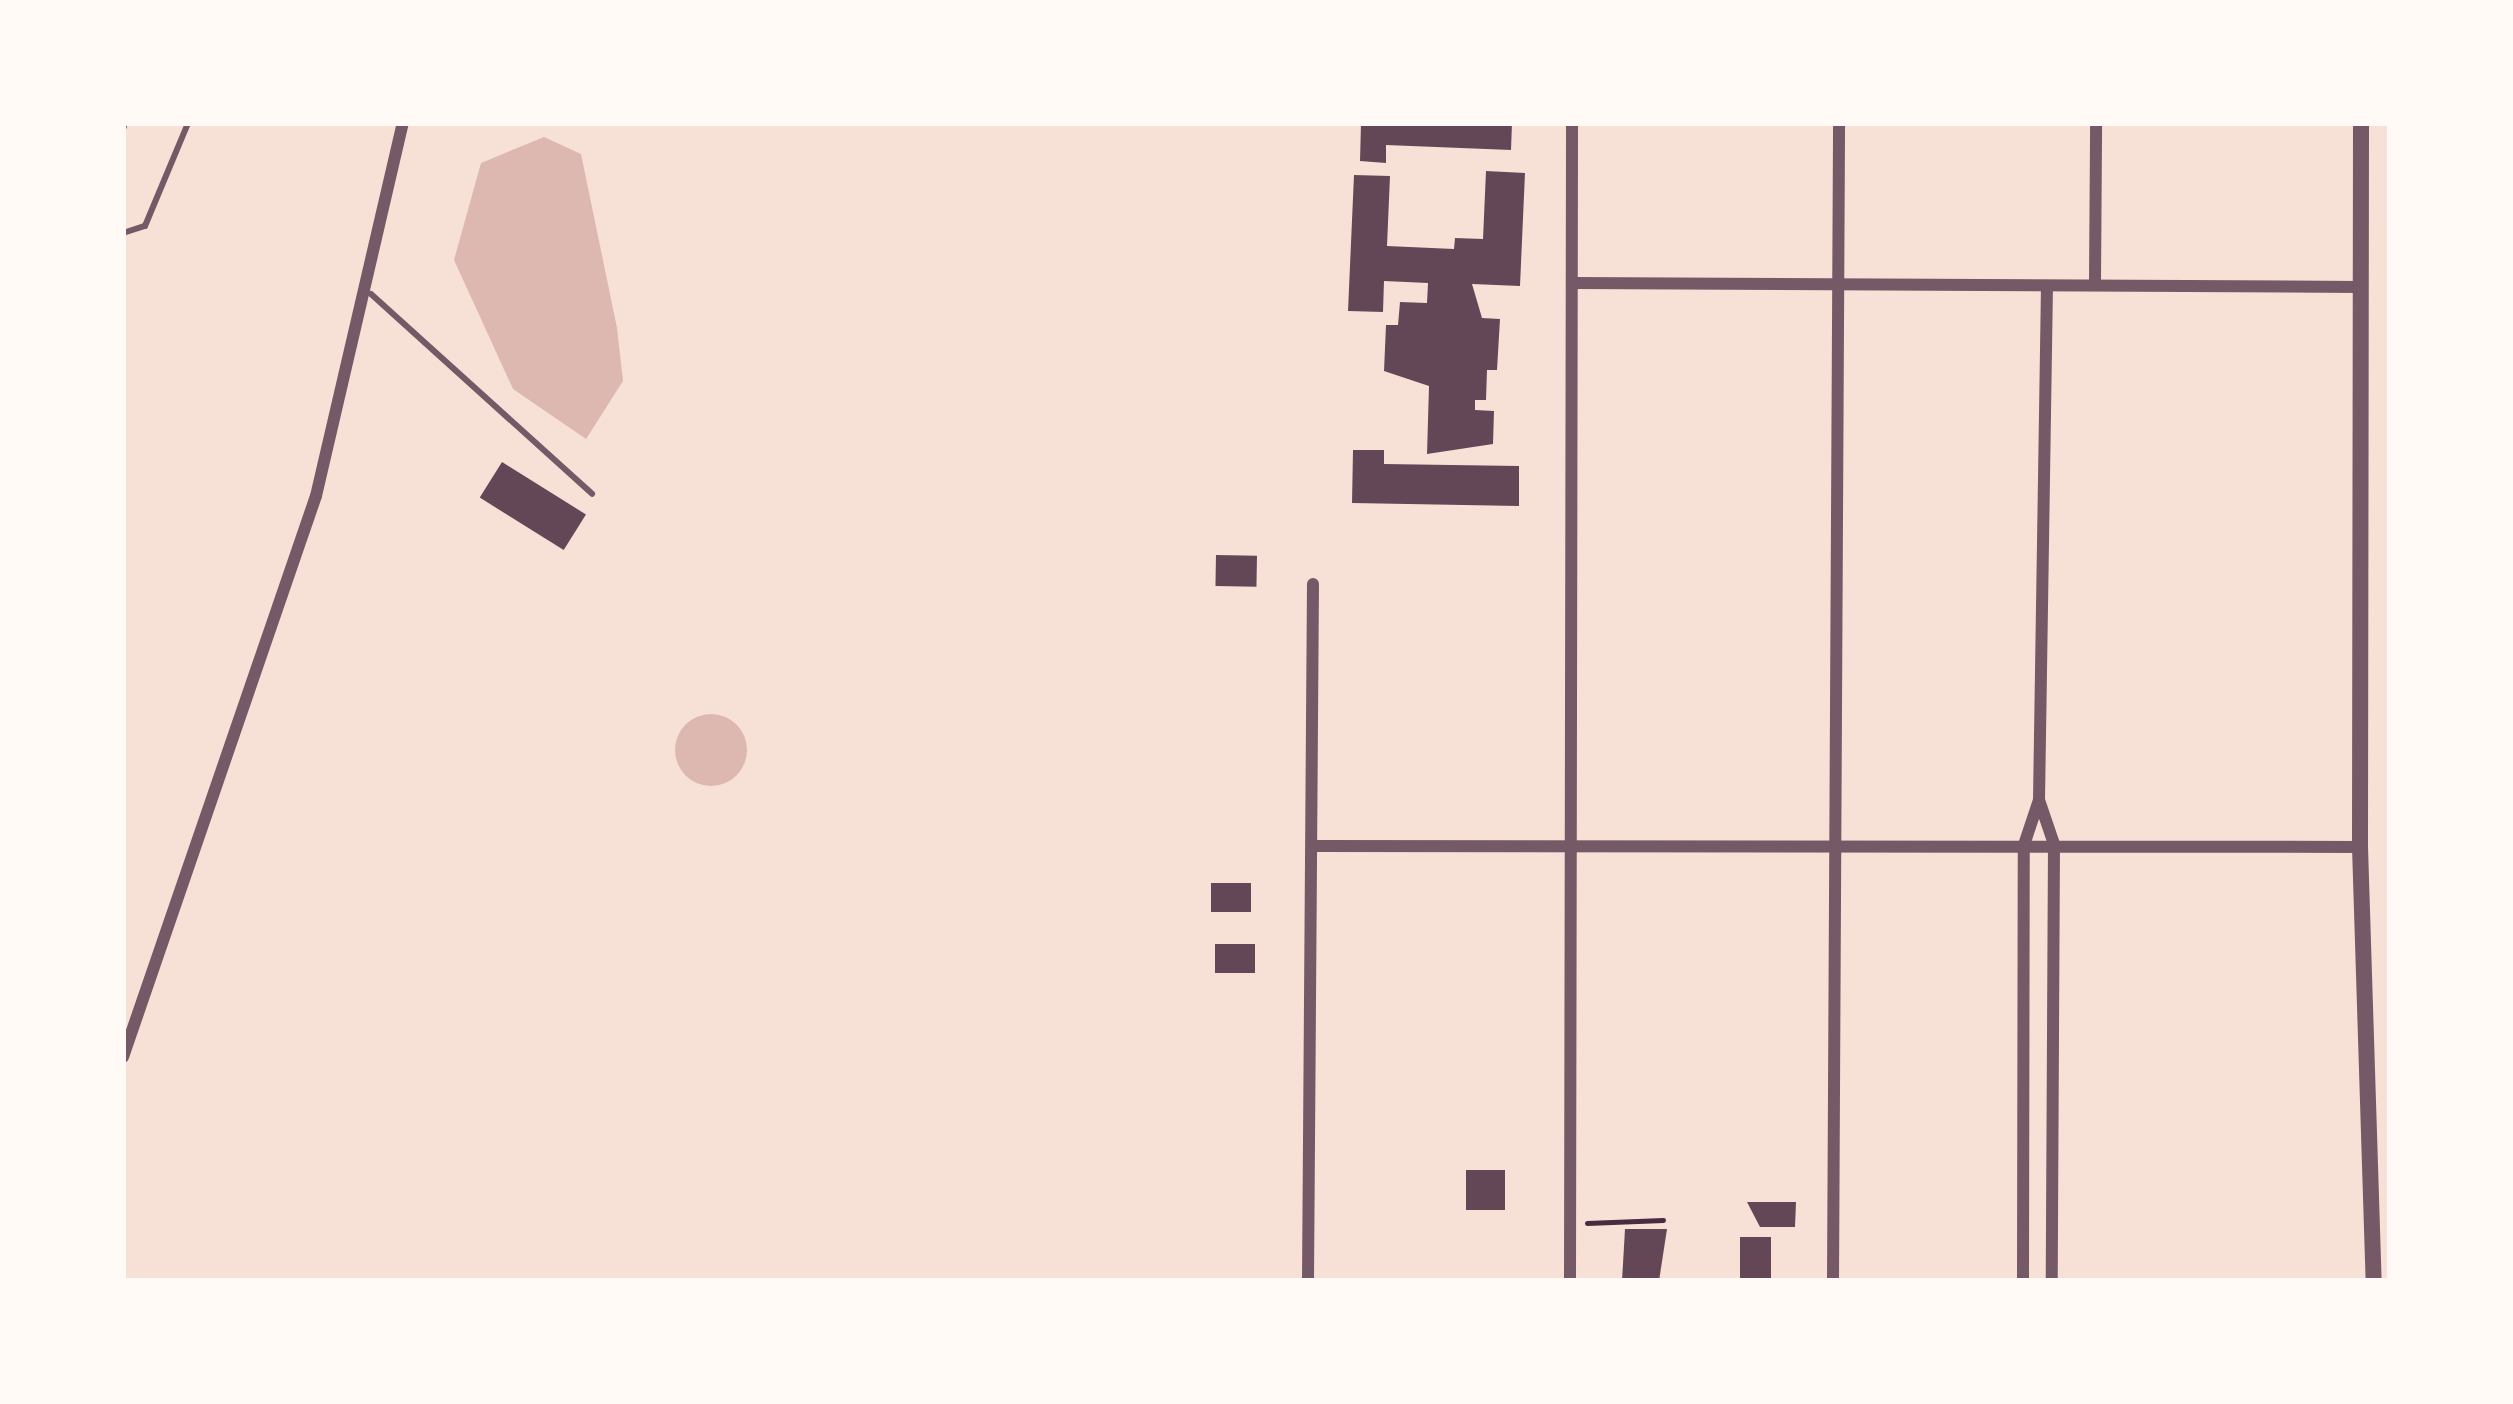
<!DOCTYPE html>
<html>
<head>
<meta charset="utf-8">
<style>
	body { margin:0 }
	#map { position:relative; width:2513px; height:1404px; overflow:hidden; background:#f7e1d7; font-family:Lato,sans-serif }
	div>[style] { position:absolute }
	.water>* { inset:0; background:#dcb8b0 }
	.round { border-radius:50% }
	.building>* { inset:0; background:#644757; transform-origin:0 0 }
	.path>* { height:4.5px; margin:-2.25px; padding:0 2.25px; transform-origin:2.25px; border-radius:2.25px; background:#4a2c40 }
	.service>* { height:6px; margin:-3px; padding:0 3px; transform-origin:3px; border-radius:3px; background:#755966 }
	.minor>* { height:12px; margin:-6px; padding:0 6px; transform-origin:6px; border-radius:6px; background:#755966 }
	.tertiary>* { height:16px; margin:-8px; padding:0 8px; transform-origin:8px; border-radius:8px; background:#755966 }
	span { translate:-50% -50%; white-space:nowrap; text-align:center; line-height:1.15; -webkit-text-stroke:12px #fffaf5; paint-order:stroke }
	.frame { position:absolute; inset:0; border:126px solid #fffaf5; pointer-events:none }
</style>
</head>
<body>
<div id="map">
	<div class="water">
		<i style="clip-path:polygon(544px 137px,581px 154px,617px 328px,623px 381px,586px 439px,513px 389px,454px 260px,481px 163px)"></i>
		<i class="round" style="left:675px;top:714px;width:72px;height:72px"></i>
	</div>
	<div class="building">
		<i style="clip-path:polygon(1361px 123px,1512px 123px,1511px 150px,1386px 145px,1386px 163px,1360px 161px)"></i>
		<i style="clip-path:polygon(1486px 171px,1525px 173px,1520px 286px,1472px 284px,1482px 318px,1500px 319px,1497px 370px,1487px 370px,1486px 400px,1475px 400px,1475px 410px,1494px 411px,1493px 444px,1427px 454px,1429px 386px,1384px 371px,1386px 325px,1398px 325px,1400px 302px,1427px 303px,1428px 283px,1384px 281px,1383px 312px,1348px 311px,1354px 175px,1390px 176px,1387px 246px,1454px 249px,1455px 238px,1483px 239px)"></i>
		<i style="clip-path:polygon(1353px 450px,1384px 450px,1384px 464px,1519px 466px,1519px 506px,1352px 503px)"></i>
		<i style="left:502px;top:462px;width:99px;height:42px;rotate:32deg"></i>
		<i style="left:1216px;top:555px;width:41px;height:31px;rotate:1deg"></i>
		<i style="left:1211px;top:883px;width:40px;height:29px"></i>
		<i style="left:1215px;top:944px;width:40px;height:29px"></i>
		<i style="left:1505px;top:1170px;width:40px;height:39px;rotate:90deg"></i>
		<i style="clip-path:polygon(1747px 1202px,1796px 1202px,1795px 1227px,1760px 1227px)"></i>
		<i style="clip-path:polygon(1625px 1229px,1667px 1229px,1659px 1281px,1622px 1281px)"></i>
		<i style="left:1740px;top:1237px;width:31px;height:44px"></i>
	</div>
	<div class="path">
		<i style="left:1587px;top:1223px;width:76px;rotate:-2.3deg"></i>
	</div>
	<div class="service">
		<i style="left:123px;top:129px;width:6px;rotate:-72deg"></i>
		<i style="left:123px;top:233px;width:23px;rotate:-18deg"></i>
		<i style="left:145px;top:226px;width:112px;rotate:-67.3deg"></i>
		<i style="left:371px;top:294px;width:298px;rotate:42.1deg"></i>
	</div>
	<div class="minor">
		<i style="left:2095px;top:282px;width:159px;rotate:-89.6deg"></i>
		<i style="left:1573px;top:283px;width:788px;rotate:0.29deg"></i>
		<i style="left:2039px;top:800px;width:46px;rotate:71.2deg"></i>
		<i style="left:2054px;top:844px;width:437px;rotate:90.3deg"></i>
		<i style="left:1313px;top:846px;width:1047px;rotate:0.05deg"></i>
		<i style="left:123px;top:1057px;width:593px;rotate:-71.02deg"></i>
		<i style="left:316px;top:496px;width:383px;rotate:-76.9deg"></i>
		<i style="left:1308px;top:1281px;width:697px;rotate:-89.59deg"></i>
		<i style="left:1570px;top:1281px;width:1158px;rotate:-89.9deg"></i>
		<i style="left:1833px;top:1281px;width:1158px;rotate:-89.7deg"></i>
		<i style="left:2023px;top:1281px;width:436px;rotate:-89.9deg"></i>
		<i style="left:2024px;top:845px;width:47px;rotate:-71.6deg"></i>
		<i style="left:2039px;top:800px;width:514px;rotate:-89.11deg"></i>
	</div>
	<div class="tertiary">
		<i style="left:2361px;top:123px;width:724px;rotate:90.08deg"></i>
		<i style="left:2360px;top:847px;width:434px;rotate:88.2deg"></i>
	</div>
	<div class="frame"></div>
</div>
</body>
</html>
